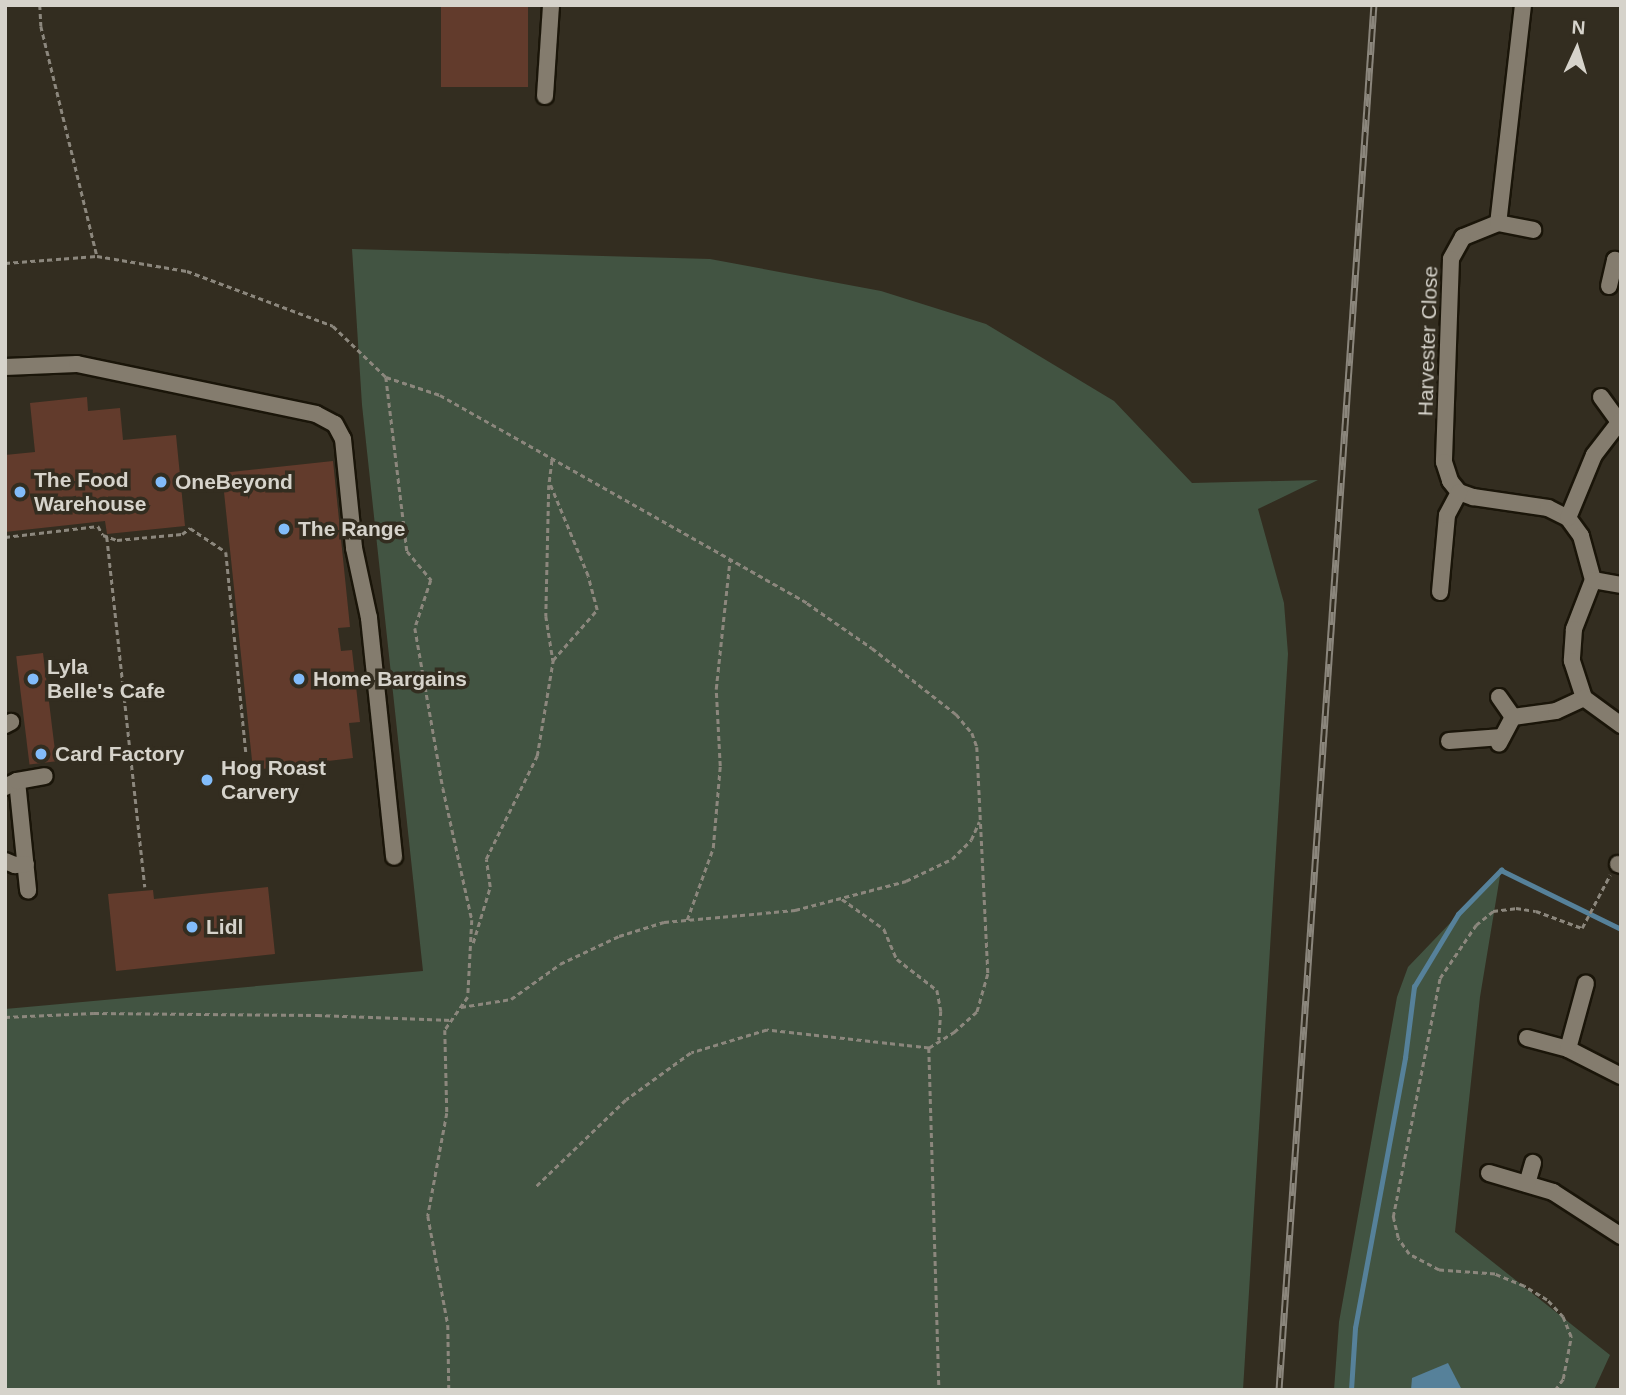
<!DOCTYPE html>
<html>
<head>
<meta charset="utf-8">
<style>
	body { margin:0 }
	#map { position:relative; width:1626px; height:1395px; overflow:hidden; background:#332d20; font-family:Helvetica,sans-serif }
	div>[style] { position:absolute }
	.green>* { inset:0; background:#425442 }
	.water>* { inset:0; background:#56819a }
	.stream>* { height:4.5px; margin:-2.25px; padding:0 2.25px; transform-origin:2.25px; border-radius:2.25px; background:#56819a }
	.building>* { inset:0; background:#623b2c; transform-origin:0 0 }
	.path>* { height:2.5px; margin-top:-1.25px; transform-origin:0; background:repeating-linear-gradient(90deg,#8c877d 0 5px,transparent 0 8.5px) }
	.roads { filter:drop-shadow(2px 0 #1a1509) drop-shadow(-2px 0 #1a1509) drop-shadow(0 2px #1a1509) drop-shadow(0 -2px #1a1509) }
	.minor>* { height:16px; margin:-8px; padding:0 8px; transform-origin:8px; border-radius:8px; background:#847c6e }
	.rail>* { height:7px; margin-top:-3.5px; transform-origin:0; background:repeating-linear-gradient(90deg,#332d20 0 13px,#8b867c 0 26px); box-sizing:border-box; border-block:2px solid #8b867c }
	.dots>* { width:19px; height:19px; translate:-50% -50%; box-sizing:border-box; border:4px solid #332d20; border-radius:50% }
	span { translate:-50% -50%; white-space:nowrap; text-align:center; line-height:1.15; -webkit-text-stroke:7px #332d20; paint-order:stroke }
	.street-label { font-size:21px; color:#d6d3cb }
	.poi-label { font-size:21px; color:#d6d3cb; font-weight:700 }
	.left { translate:0 -50%; text-align:left }
	.frame { position:absolute; inset:0; border:7px solid #d6d3cb; pointer-events:none }
	.north { position:absolute; left:1542px; top:14px; width:70px; height:70px; -webkit-text-stroke:5px #332d20; paint-order:stroke; rotate:4deg; font-size:19px; font-weight:700; line-height:28px; text-align:center; color:#d6d3cb }
	.north::after { content:''; display:block; margin:auto; width:24px; height:32px; background:#d6d3cb; clip-path:polygon(50% 0,100% 100%,50% 72%,0 100%) }
</style>
</head>
<body>
<div id="map">
	<div class="green">
		<i style="clip-path:polygon(352px 249px,710px 259px,881px 291px,986px 324px,1114px 401px,1192px 483px,1318px 480px,1258px 509px,1284px 603px,1288px 654px,1243px 1390px,5px 1390px,5px 1009px,423px 971px,362px 405px)"></i>
		<i style="clip-path:polygon(1501px 870px,1480px 997px,1455px 1232px,1610px 1355px,1594px 1390px,1334px 1390px,1339px 1322px,1397px 997px,1408px 967px)"></i>
	</div>
	<div class="water">
		<i style="clip-path:polygon(1448px 1363px,1462px 1390px,1411px 1390px,1412px 1378px)"></i>
	</div>
	<div class="stream">
		<i style="left:1351px;top:1390px;width:62px;rotate:-86.3deg"></i>
		<i style="left:1355px;top:1328px;width:275px;rotate:-79.5deg"></i>
		<i style="left:1405px;top:1058px;width:72px;rotate:-82.8deg"></i>
		<i style="left:1414px;top:987px;width:85px;rotate:-58.9deg"></i>
		<i style="left:1458px;top:914px;width:62px;rotate:-45.7deg"></i>
		<i style="left:1501px;top:870px;width:134px;rotate:26.2deg"></i>
	</div>
	<div class="building">
		<i style="left:441px;top:5px;width:87px;height:82px"></i>
		<i style="clip-path:polygon(87px 397px,88px 411px,120px 408px,123px 440px,176px 435px,185px 526px,107px 534px,105px 521px,5px 532px,5px 455px,35px 452px,30px 403px)"></i>
		<i style="clip-path:polygon(333px 461px,350px 627px,338px 628px,341px 651px,352px 650px,360px 722px,349px 723px,353px 758px,253px 770px,222px 473px)"></i>
		<i style="left:43px;top:653px;width:109px;height:27px;rotate:83deg"></i>
		<i style="clip-path:polygon(268px 887px,275px 954px,116px 971px,108px 894px,153px 890px,154px 899px)"></i>
	</div>
	<div class="path">
		<i style="left:40px;top:5px;width:21px;rotate:87deg"></i>
		<i style="left:41px;top:26px;width:237px;rotate:76.3deg"></i>
		<i style="left:5px;top:263px;width:92px;rotate:-4.4deg"></i>
		<i style="left:97px;top:256px;width:91px;rotate:9.5deg"></i>
		<i style="left:187px;top:271px;width:156px;rotate:20.6deg"></i>
		<i style="left:333px;top:326px;width:74px;rotate:43.9deg"></i>
		<i style="left:386px;top:377px;width:57px;rotate:18.4deg"></i>
		<i style="left:440px;top:395px;width:422px;rotate:29.5deg"></i>
		<i style="left:807px;top:603px;width:79px;rotate:34.7deg"></i>
		<i style="left:872px;top:648px;width:107px;rotate:38.2deg"></i>
		<i style="left:956px;top:714px;width:25px;rotate:50deg"></i>
		<i style="left:972px;top:733px;width:15px;rotate:70deg"></i>
		<i style="left:977px;top:747px;width:227px;rotate:87.2deg"></i>
		<i style="left:988px;top:974px;width:40px;rotate:106deg"></i>
		<i style="left:977px;top:1012px;width:30px;rotate:138deg"></i>
		<i style="left:955px;top:1032px;width:31px;rotate:148deg"></i>
		<i style="left:929px;top:1048px;width:163px;rotate:-173.7deg"></i>
		<i style="left:767px;top:1030px;width:79px;rotate:163.2deg"></i>
		<i style="left:691px;top:1053px;width:80px;rotate:144.1deg"></i>
		<i style="left:626px;top:1100px;width:127px;rotate:136deg"></i>
		<i style="left:386px;top:377px;width:175px;rotate:83.1deg"></i>
		<i style="left:407px;top:551px;width:38px;rotate:50deg"></i>
		<i style="left:431px;top:580px;width:51px;rotate:108.4deg"></i>
		<i style="left:415px;top:628px;width:162px;rotate:80.1deg"></i>
		<i style="left:443px;top:788px;width:135px;rotate:77.6deg"></i>
		<i style="left:472px;top:920px;width:77px;rotate:93deg"></i>
		<i style="left:468px;top:997px;width:40px;rotate:124.9deg"></i>
		<i style="left:445px;top:1030px;width:83px;rotate:88.6deg"></i>
		<i style="left:447px;top:1113px;width:105px;rotate:100.5deg"></i>
		<i style="left:428px;top:1216px;width:111px;rotate:79.6deg"></i>
		<i style="left:448px;top:1325px;width:65px;rotate:89.1deg"></i>
		<i style="left:549px;top:485px;width:131px;rotate:91.3deg"></i>
		<i style="left:546px;top:616px;width:45px;rotate:81deg"></i>
		<i style="left:5px;top:537px;width:94px;rotate:-6.7deg"></i>
		<i style="left:98px;top:526px;width:10px;rotate:61deg"></i>
		<i style="left:103px;top:535px;width:15px;rotate:20deg"></i>
		<i style="left:117px;top:540px;width:65px;rotate:-5.3deg"></i>
		<i style="left:182px;top:534px;width:10px;rotate:-37deg"></i>
		<i style="left:190px;top:528px;width:43px;rotate:33.7deg"></i>
		<i style="left:226px;top:552px;width:202px;rotate:84.3deg"></i>
		<i style="left:107px;top:537px;width:352px;rotate:83.8deg"></i>
		<i style="left:842px;top:899px;width:52px;rotate:35.5deg"></i>
		<i style="left:884px;top:929px;width:33px;rotate:67deg"></i>
		<i style="left:897px;top:959px;width:51px;rotate:37.8deg"></i>
		<i style="left:937px;top:990px;width:21px;rotate:79deg"></i>
		<i style="left:941px;top:1011px;width:29px;rotate:94deg"></i>
		<i style="left:687px;top:920px;width:77px;rotate:-70.1deg"></i>
		<i style="left:713px;top:848px;width:82px;rotate:-85.1deg"></i>
		<i style="left:720px;top:766px;width:77px;rotate:-93deg"></i>
		<i style="left:716px;top:689px;width:131px;rotate:-83.9deg"></i>
		<i style="left:473px;top:943px;width:59px;rotate:-73.1deg"></i>
		<i style="left:490px;top:887px;width:28px;rotate:-98deg"></i>
		<i style="left:486px;top:859px;width:115px;rotate:-63.7deg"></i>
		<i style="left:537px;top:756px;width:97px;rotate:-80.5deg"></i>
		<i style="left:553px;top:660px;width:67px;rotate:-48.7deg"></i>
		<i style="left:597px;top:610px;width:35px;rotate:-105deg"></i>
		<i style="left:588px;top:576px;width:102px;rotate:-112.5deg"></i>
		<i style="left:549px;top:482px;width:23px;rotate:-83deg"></i>
		<i style="left:461px;top:1007px;width:51px;rotate:-9.1deg"></i>
		<i style="left:511px;top:999px;width:60px;rotate:-35.5deg"></i>
		<i style="left:560px;top:964px;width:65px;rotate:-25.4deg"></i>
		<i style="left:619px;top:936px;width:47px;rotate:-17.3deg"></i>
		<i style="left:664px;top:922px;width:132px;rotate:-5.2deg"></i>
		<i style="left:795px;top:910px;width:115px;rotate:-14.6deg"></i>
		<i style="left:906px;top:881px;width:51px;rotate:-25.6deg"></i>
		<i style="left:952px;top:859px;width:27px;rotate:-45deg"></i>
		<i style="left:971px;top:840px;width:20px;rotate:-66deg"></i>
		<i style="left:5px;top:1017px;width:89px;rotate:-2.6deg"></i>
		<i style="left:94px;top:1013px;width:223px;rotate:0.5deg"></i>
		<i style="left:317px;top:1015px;width:135px;rotate:2.1deg"></i>
		<i style="left:929px;top:1048px;width:342px;rotate:88.3deg"></i>
		<i style="left:1555px;top:1390px;width:14px;rotate:-54deg"></i>
		<i style="left:1563px;top:1379px;width:43px;rotate:-79.2deg"></i>
		<i style="left:1571px;top:1337px;width:22px;rotate:-112deg"></i>
		<i style="left:1563px;top:1317px;width:23px;rotate:-133deg"></i>
		<i style="left:1547px;top:1300px;width:27px;rotate:-149deg"></i>
		<i style="left:1524px;top:1286px;width:31px;rotate:-158deg"></i>
		<i style="left:1495px;top:1274px;width:56px;rotate:-175.9deg"></i>
		<i style="left:1439px;top:1270px;width:34px;rotate:-152deg"></i>
		<i style="left:1409px;top:1254px;width:19px;rotate:-125deg"></i>
		<i style="left:1398px;top:1238px;width:22px;rotate:-103deg"></i>
		<i style="left:1393px;top:1217px;width:244px;rotate:-78.9deg"></i>
		<i style="left:1440px;top:978px;width:64px;rotate:-55.8deg"></i>
		<i style="left:1476px;top:925px;width:22px;rotate:-39deg"></i>
		<i style="left:1493px;top:911px;width:23px;rotate:-7deg"></i>
		<i style="left:1516px;top:908px;width:20px;rotate:9deg"></i>
		<i style="left:1536px;top:911px;width:49px;rotate:20.3deg"></i>
		<i style="left:1582px;top:928px;width:60px;rotate:-62.2deg"></i>
	</div>
	<div class="roads">
		<div class="minor">
			<i style="left:1523px;top:5px;width:219px;rotate:96.5deg"></i>
			<i style="left:1498px;top:223px;width:38px;rotate:158deg"></i>
			<i style="left:1463px;top:237px;width:25px;rotate:119deg"></i>
			<i style="left:1451px;top:259px;width:203px;rotate:92deg"></i>
			<i style="left:1444px;top:462px;width:20px;rotate:72deg"></i>
			<i style="left:1450px;top:481px;width:14px;rotate:51deg"></i>
			<i style="left:1459px;top:492px;width:15px;rotate:20deg"></i>
			<i style="left:1473px;top:497px;width:76px;rotate:8.3deg"></i>
			<i style="left:1548px;top:508px;width:22px;rotate:27deg"></i>
			<i style="left:1568px;top:518px;width:22px;rotate:54deg"></i>
			<i style="left:1581px;top:536px;width:46px;rotate:74.7deg"></i>
			<i style="left:1593px;top:580px;width:53px;rotate:111.2deg"></i>
			<i style="left:1574px;top:629px;width:32px;rotate:94deg"></i>
			<i style="left:1572px;top:661px;width:39px;rotate:72deg"></i>
			<i style="left:1584px;top:698px;width:46px;rotate:36.1deg"></i>
			<i style="left:545px;top:96px;width:91px;rotate:-86.2deg"></i>
			<i style="left:1498px;top:223px;width:36px;rotate:11deg"></i>
			<i style="left:1609px;top:286px;width:27px;rotate:-77deg"></i>
			<i style="left:1615px;top:260px;width:7px;rotate:27deg"></i>
			<i style="left:5px;top:367px;width:72px;rotate:-2.4deg"></i>
			<i style="left:77px;top:364px;width:244px;rotate:11.8deg"></i>
			<i style="left:316px;top:414px;width:21px;rotate:28deg"></i>
			<i style="left:335px;top:424px;width:17px;rotate:62deg"></i>
			<i style="left:343px;top:439px;width:110px;rotate:84.2deg"></i>
			<i style="left:354px;top:548px;width:72px;rotate:77.9deg"></i>
			<i style="left:369px;top:618px;width:240px;rotate:84deg"></i>
			<i style="left:1601px;top:397px;width:29px;rotate:54deg"></i>
			<i style="left:1568px;top:518px;width:68px;rotate:-67.6deg"></i>
			<i style="left:1594px;top:455px;width:44px;rotate:-52.4deg"></i>
			<i style="left:1593px;top:580px;width:28px;rotate:10deg"></i>
			<i style="left:1440px;top:592px;width:77px;rotate:-84.8deg"></i>
			<i style="left:1447px;top:515px;width:26px;rotate:-62deg"></i>
			<i style="left:1499px;top:697px;width:24px;rotate:55deg"></i>
			<i style="left:1513px;top:717px;width:30px;rotate:118deg"></i>
			<i style="left:1513px;top:717px;width:43px;rotate:-7.9deg"></i>
			<i style="left:1556px;top:711px;width:31px;rotate:-25deg"></i>
			<i style="left:5px;top:725px;width:7px;rotate:-27deg"></i>
			<i style="left:1449px;top:741px;width:53px;rotate:-4.3deg"></i>
			<i style="left:17px;top:781px;width:110px;rotate:84.2deg"></i>
			<i style="left:5px;top:787px;width:13px;rotate:-27deg"></i>
			<i style="left:17px;top:781px;width:28px;rotate:-10deg"></i>
			<i style="left:5px;top:861px;width:11px;rotate:22deg"></i>
			<i style="left:15px;top:865px;width:11px;rotate:-5deg"></i>
			<i style="left:1618px;top:864px;width:3px;rotate:18deg"></i>
			<i style="left:1527px;top:1038px;width:42px;rotate:15deg"></i>
			<i style="left:1568px;top:1049px;width:59px;rotate:27deg"></i>
			<i style="left:1568px;top:1049px;width:68px;rotate:-74.7deg"></i>
			<i style="left:1489px;top:1173px;width:67px;rotate:16.5deg"></i>
			<i style="left:1553px;top:1192px;width:81px;rotate:32.9deg"></i>
			<i style="left:1527px;top:1184px;width:22px;rotate:-74deg"></i>
		</div>
	</div>
	<div class="rail">
		<i style="left:1279px;top:1390px;width:1388px;rotate:-86.08deg"></i>
	</div>
	<div class="dots">
		<i style="left:161px;top:482px;background:#82bcfa"></i>
		<i style="left:20px;top:492px;background:#82bcfa"></i>
		<i style="left:284px;top:529px;background:#82bcfa"></i>
		<i style="left:33px;top:679px;background:#82bcfa"></i>
		<i style="left:299px;top:679px;background:#82bcfa"></i>
		<i style="left:41px;top:754px;background:#82bcfa"></i>
		<i style="left:207px;top:780px;background:#82bcfa"></i>
		<i style="left:192px;top:927px;background:#82bcfa"></i>
	</div>
	<div class="street-label">
		<span style="left:1428px;top:341px;rotate:-88deg">Harvester Close</span>
	</div>
	<div class="poi-label">
		<span class="left" style="left:34px;top:492px">The Food<br>Warehouse</span>
		<span class="left" style="left:175px;top:482px">OneBeyond</span>
		<span class="left" style="left:298px;top:529px">The Range</span>
		<span class="left" style="left:47px;top:679px">Lyla<br>Belle's Cafe</span>
		<span class="left" style="left:313px;top:679px">Home Bargains</span>
		<span class="left" style="left:55px;top:754px">Card Factory</span>
		<span class="left" style="left:221px;top:780px">Hog Roast<br>Carvery</span>
		<span class="left" style="left:206px;top:927px">Lidl</span>
	</div>
	<div class="frame"></div>
	<div class="north">N</div>
</div>
</body>
</html>
